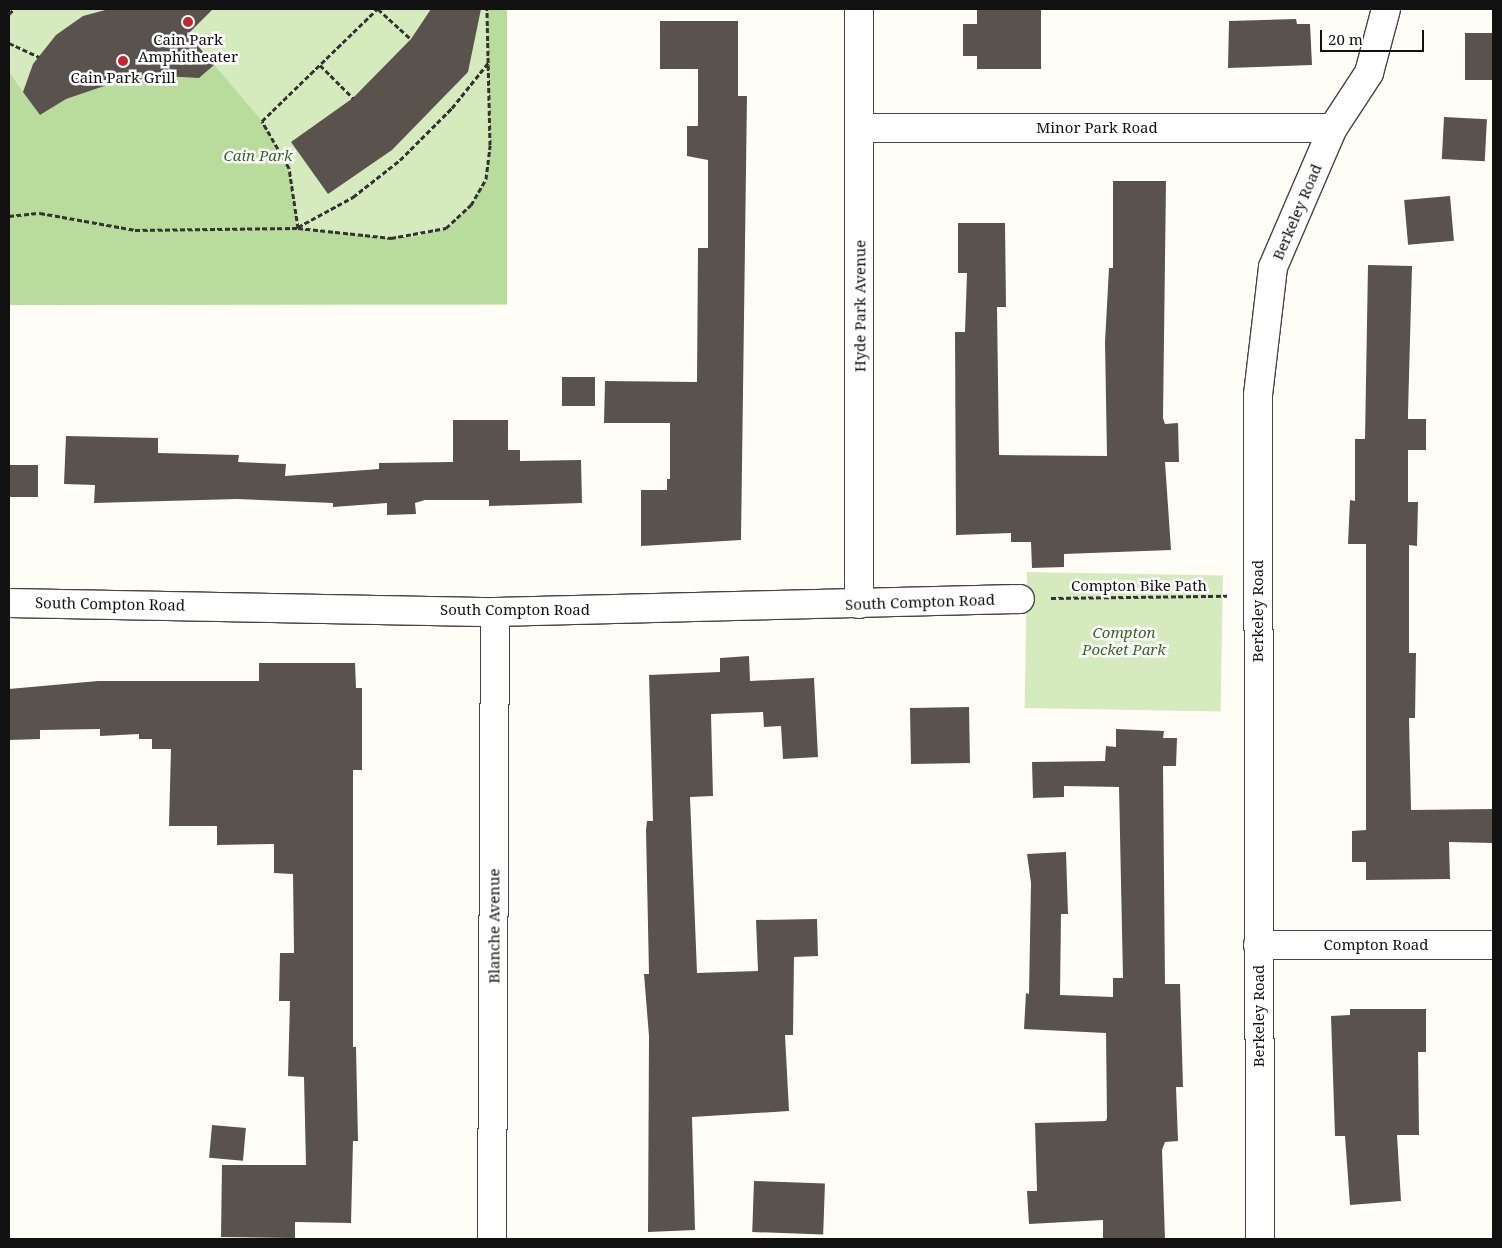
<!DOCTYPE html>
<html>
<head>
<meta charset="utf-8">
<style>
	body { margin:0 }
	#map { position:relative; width:1502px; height:1248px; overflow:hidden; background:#fffdf5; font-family:"Noto Serif",serif }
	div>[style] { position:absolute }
	.green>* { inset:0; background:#d5ebbd; transform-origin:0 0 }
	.forest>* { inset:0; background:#b9dc9c }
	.building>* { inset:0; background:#5a524d; transform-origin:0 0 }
	.path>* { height:3px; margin-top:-1.5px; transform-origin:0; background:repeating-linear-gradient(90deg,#333 0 5px,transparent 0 7.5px) }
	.roads { filter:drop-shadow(1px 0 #444) drop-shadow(-1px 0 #444) drop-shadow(0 1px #444) drop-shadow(0 -1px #444) }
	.minor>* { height:28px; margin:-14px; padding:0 14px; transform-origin:14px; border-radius:14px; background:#fff }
	.dots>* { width:14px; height:14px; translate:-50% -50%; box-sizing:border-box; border:2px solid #fff; border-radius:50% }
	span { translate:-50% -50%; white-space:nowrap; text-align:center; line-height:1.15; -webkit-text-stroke:5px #fff; paint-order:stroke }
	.poi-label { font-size:15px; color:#111 }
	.street-label { font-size:15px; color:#111 }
	.park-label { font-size:15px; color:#2f6b1f; font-style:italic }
	.frame { position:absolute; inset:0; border:10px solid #111; pointer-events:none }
	.scale { position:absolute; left:1320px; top:30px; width:104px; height:22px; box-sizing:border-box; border:2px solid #111; border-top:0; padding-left:6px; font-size:15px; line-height:18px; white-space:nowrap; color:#111; -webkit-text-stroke:4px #fff; paint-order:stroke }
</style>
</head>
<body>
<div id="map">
	<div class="green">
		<i style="left:9px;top:9px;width:498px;height:296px"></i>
		<i style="left:1027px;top:572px;width:196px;height:136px;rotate:1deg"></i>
	</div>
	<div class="forest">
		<i style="clip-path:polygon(487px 9px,507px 9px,507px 304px,9px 305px,9px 72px,40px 115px,66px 99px,113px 83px,163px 76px,199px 78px,214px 65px,262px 121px,289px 168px,298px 228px,391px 238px,419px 236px,446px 228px,471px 205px,486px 179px,490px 145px)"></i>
	</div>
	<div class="building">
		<i style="clip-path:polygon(109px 9px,213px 9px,188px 34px,214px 65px,199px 78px,163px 76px,113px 83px,66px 99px,40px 115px,23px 92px,33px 64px,56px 35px,83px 16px)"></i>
		<i style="clip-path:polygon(431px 9px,481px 9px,468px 72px,392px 150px,328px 194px,291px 142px,353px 98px,411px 39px)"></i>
		<i style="clip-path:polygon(977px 9px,1041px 9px,1041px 69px,977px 69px,977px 56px,963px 56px,963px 24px,977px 24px)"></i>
		<i style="clip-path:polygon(1296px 19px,1297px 24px,1310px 24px,1312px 65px,1228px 68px,1229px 21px)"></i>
		<i style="clip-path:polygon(660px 21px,738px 21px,738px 96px,747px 96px,741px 540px,641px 546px,641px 490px,667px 490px,667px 479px,670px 479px,670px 423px,604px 423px,605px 381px,697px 382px,698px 248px,708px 248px,708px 160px,687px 156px,687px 126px,698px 126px,698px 69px,660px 69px)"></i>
		<i style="left:1493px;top:33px;width:47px;height:28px;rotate:90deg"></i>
		<i style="left:1444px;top:117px;width:43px;height:42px;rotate:3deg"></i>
		<i style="clip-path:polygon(1113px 181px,1166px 181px,1163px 418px,1165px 424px,1178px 423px,1179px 462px,1165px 462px,1171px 550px,1064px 554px,1064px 567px,1032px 568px,1031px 542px,1011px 542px,1011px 533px,956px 535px,955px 332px,965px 332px,967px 273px,958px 273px,958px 223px,1005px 223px,1006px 307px,997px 307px,999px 455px,1107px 456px,1105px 342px,1109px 268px,1113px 268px)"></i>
		<i style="left:1450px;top:196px;width:45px;height:46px;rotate:85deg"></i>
		<i style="clip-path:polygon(1368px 265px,1412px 266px,1408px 413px,1408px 419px,1426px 419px,1426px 450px,1408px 450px,1408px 502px,1418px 502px,1417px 546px,1409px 545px,1409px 653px,1416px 653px,1415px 718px,1409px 718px,1411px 810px,1493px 809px,1493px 843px,1449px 842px,1450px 879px,1366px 880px,1366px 862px,1352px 862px,1352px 831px,1366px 830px,1366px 544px,1348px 544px,1350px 500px,1355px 501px,1355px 439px,1365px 439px)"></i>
		<i style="left:562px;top:377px;width:33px;height:29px"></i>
		<i style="clip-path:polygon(453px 420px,508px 420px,508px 450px,520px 450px,520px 461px,581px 460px,582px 503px,489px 506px,489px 500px,425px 500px,415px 503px,416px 514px,387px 515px,387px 503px,333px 507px,333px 503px,237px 499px,94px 503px,95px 485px,64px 484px,66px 436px,158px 438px,158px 453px,239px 455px,238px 462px,286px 464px,285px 476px,379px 469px,379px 463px,453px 462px)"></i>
		<i style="left:9px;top:465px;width:29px;height:32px"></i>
		<i style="clip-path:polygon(749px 656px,750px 681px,814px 678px,818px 757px,783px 759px,781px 726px,764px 727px,763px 712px,711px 714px,713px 796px,690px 797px,697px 973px,758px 971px,756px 920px,817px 919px,818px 956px,794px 957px,793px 1035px,785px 1035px,789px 1111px,692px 1117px,695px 1230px,648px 1232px,649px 1036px,644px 974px,649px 974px,646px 830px,647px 821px,653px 821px,649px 675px,720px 672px,720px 658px)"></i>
		<i style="clip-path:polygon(259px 663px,355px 663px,356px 688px,362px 688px,362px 770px,353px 770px,353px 1047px,356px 1047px,358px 1141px,353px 1141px,351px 1223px,295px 1222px,295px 1238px,221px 1237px,222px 1165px,306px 1165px,304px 1077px,288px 1076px,290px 1001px,279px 1001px,280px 953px,294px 953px,293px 874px,274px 873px,274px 844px,217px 845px,217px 826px,169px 826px,171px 749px,152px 749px,152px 739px,139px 739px,139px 734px,100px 736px,100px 729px,40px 730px,40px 739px,9px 740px,9px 689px,98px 681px,259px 681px)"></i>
		<i style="left:969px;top:707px;width:56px;height:59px;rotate:89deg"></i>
		<i style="clip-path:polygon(1116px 729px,1164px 731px,1163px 738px,1177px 738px,1176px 766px,1163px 766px,1165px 984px,1180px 984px,1183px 1087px,1176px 1087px,1178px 1141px,1165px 1142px,1162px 1150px,1165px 1239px,1103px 1239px,1103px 1220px,1029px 1224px,1027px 1191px,1037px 1191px,1035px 1123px,1106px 1121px,1107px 1118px,1106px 1033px,1024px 1029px,1026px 993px,1029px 994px,1031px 883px,1027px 854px,1066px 852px,1068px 914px,1061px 914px,1060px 995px,1113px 997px,1113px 978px,1123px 978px,1119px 787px,1064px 786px,1064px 797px,1033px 798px,1032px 762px,1105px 761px,1106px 746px,1116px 747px)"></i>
		<i style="clip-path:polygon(1350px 1009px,1426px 1009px,1426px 1052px,1418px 1052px,1419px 1135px,1397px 1135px,1401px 1201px,1350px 1205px,1345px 1136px,1335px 1136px,1331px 1016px,1350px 1015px)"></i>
		<i style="left:212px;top:1125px;width:34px;height:33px;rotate:5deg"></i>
		<i style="left:754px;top:1181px;width:71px;height:51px;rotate:2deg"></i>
	</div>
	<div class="path">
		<i style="left:378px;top:9px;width:45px;rotate:42.3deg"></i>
		<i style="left:9px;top:14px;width:7px;rotate:-45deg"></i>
		<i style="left:9px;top:43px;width:33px;rotate:25deg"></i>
		<i style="left:320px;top:65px;width:47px;rotate:45deg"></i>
		<i style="left:9px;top:216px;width:31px;rotate:-6deg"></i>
		<i style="left:40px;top:213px;width:97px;rotate:10.1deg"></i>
		<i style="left:135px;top:230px;width:163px;rotate:-0.7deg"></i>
		<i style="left:298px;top:228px;width:94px;rotate:6.1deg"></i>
		<i style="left:391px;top:238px;width:56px;rotate:-10.3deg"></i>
		<i style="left:446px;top:228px;width:34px;rotate:-43deg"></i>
		<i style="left:471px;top:205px;width:30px;rotate:-60deg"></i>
		<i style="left:486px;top:179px;width:34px;rotate:-83deg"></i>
		<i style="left:490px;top:145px;width:136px;rotate:-91.3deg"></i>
		<i style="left:298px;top:227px;width:63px;rotate:-28.6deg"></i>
		<i style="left:353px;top:197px;width:60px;rotate:-38.2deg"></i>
		<i style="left:400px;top:160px;width:74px;rotate:-45deg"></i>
		<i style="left:452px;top:108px;width:58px;rotate:-51.3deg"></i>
		<i style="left:298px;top:228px;width:61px;rotate:-98.5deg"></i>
		<i style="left:289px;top:168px;width:54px;rotate:-119.9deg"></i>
		<i style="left:262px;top:121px;width:161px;rotate:-44.2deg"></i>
		<i style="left:1051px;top:598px;width:176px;rotate:-0.7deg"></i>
	</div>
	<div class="roads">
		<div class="minor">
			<i style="left:860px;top:128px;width:473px"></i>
			<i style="left:9px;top:603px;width:486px;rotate:1.1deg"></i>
			<i style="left:495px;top:612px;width:525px;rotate:-1.42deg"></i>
			<i style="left:859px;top:604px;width:595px;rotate:-90deg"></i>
			<i style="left:1258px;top:945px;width:235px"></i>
			<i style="left:492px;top:1239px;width:627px;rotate:-89.73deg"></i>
			<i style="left:1260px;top:1239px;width:844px;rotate:-90.14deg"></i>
			<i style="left:1258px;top:395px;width:129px;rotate:-83.3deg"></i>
			<i style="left:1273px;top:267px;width:151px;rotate:-66.7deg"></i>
			<i style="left:1333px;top:128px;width:66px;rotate:-56.8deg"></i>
			<i style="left:1369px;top:73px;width:66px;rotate:-75.1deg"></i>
		</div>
	</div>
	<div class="dots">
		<i style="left:188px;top:22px;background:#c4262e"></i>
		<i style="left:123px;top:61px;background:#c4262e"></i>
	</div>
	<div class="poi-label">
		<span style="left:188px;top:48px">Cain Park<br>Amphitheater</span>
		<span style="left:123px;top:78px">Cain Park Grill</span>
	</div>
	<div class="street-label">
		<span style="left:1097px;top:128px">Minor Park Road</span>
		<span style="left:1297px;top:212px;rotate:-67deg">Berkeley Road</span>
		<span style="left:860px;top:306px;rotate:-90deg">Hyde Park Avenue</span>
		<span style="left:1139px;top:586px">Compton Bike Path</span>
		<span style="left:920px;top:602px;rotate:-2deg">South Compton Road</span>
		<span style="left:110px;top:604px;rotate:1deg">South Compton Road</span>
		<span style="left:515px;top:610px">South Compton Road</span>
		<span style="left:1258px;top:611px;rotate:-90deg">Berkeley Road</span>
		<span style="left:494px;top:926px;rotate:-90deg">Blanche Avenue</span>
		<span style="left:1376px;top:945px">Compton Road</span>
		<span style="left:1259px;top:1016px;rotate:-90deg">Berkeley Road</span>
	</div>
	<div class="park-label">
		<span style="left:258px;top:156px">Cain Park</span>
		<span style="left:1124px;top:641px">Compton<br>Pocket Park</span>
	</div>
	<div class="frame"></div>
	<div class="scale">20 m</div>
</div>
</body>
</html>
